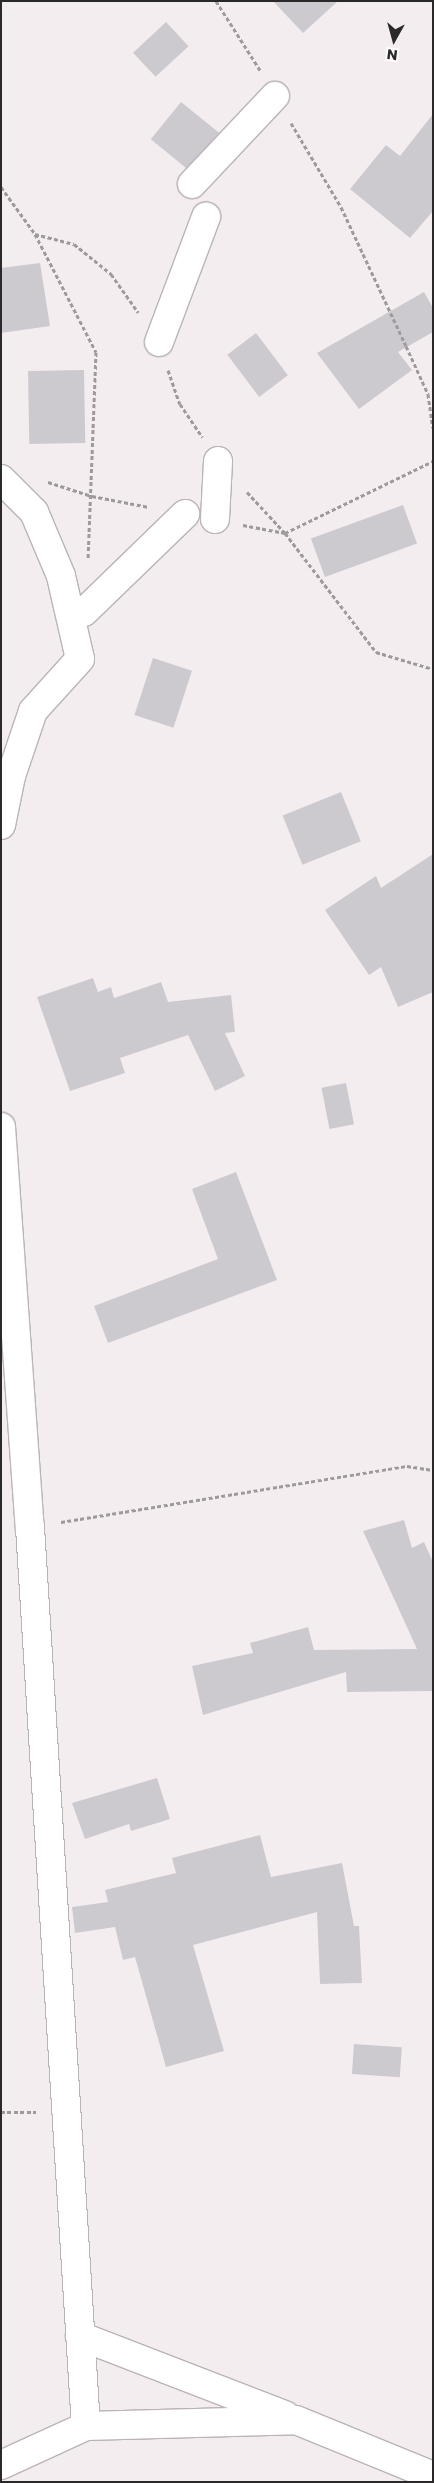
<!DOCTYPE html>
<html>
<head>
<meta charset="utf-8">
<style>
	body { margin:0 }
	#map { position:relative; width:434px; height:2483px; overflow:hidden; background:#f4edf0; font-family:Poppins,sans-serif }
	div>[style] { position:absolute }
	.building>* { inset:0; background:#cdcacf; transform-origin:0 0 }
	.path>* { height:3px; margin-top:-1.5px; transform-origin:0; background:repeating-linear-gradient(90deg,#9e999b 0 4px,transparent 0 6.5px) }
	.roads { filter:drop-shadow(1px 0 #bab4b7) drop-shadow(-1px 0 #bab4b7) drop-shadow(0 1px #bab4b7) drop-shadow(0 -1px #bab4b7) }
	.minor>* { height:28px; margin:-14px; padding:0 14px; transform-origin:14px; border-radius:14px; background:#fff }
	span { translate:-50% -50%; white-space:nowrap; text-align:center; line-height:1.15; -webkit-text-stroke:5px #fefcfd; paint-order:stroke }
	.frame { position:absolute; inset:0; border:2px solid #2b2829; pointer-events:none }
	.north { position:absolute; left:369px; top:15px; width:50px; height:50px; -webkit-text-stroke:4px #fefcfd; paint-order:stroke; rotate:187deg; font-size:14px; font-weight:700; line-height:20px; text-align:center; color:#2b2829 }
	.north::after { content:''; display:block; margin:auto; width:18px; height:22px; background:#2b2829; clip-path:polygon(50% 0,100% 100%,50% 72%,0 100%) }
</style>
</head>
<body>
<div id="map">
	<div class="building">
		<i style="clip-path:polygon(273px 1px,338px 1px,303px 33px)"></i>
		<i style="left:166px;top:22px;width:33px;height:45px;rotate:47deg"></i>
		<i style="left:181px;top:102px;width:49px;height:48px;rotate:39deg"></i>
		<i style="clip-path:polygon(433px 114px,433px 211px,410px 238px,350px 189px,386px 145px,400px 156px)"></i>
		<i style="clip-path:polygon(40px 263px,50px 326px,1px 333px,1px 268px)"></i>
		<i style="clip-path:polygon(424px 292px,433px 308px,433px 332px,398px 352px,412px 370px,359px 409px,317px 353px)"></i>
		<i style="left:256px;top:333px;width:53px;height:36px;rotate:53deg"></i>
		<i style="left:84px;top:370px;width:73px;height:56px;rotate:89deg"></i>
		<i style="left:403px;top:505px;width:41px;height:98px;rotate:70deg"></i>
		<i style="left:153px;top:658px;width:41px;height:60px;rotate:18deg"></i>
		<i style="left:341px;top:792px;width:53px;height:63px;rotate:68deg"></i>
		<i style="clip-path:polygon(433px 854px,433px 992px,398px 1007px,381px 967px,369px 975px,325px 910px,376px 876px,381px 888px)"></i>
		<i style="clip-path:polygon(93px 978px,98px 992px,111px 987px,114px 998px,161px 982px,168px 1002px,231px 995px,235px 1032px,225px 1033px,245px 1076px,215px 1091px,188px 1035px,120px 1058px,125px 1073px,70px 1091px,37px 997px)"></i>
		<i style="left:346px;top:1083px;width:42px;height:25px;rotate:79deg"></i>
		<i style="clip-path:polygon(236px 1172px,277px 1280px,108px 1343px,94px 1306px,218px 1259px,192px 1189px)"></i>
		<i style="clip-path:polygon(404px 1520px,412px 1548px,424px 1542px,433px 1562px,433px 1691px,347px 1692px,346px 1672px,203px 1715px,192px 1666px,253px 1653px,250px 1643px,308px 1627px,314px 1650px,417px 1649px,363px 1531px)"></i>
		<i style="clip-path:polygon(157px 1778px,170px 1819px,131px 1831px,129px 1824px,85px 1839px,72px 1803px)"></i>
		<i style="clip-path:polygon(260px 1835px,271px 1877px,342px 1863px,354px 1926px,359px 1926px,362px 1983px,320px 1984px,317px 1912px,193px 1945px,224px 2051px,166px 2067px,135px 1957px,123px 1960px,115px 1927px,75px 1933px,72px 1907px,108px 1902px,105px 1890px,176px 1873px,172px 1858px)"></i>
		<i style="left:354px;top:2044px;width:48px;height:30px;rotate:4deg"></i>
	</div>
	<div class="path">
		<i style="left:216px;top:1px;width:82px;rotate:57.5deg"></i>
		<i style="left:291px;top:123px;width:98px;rotate:59.2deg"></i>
		<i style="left:341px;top:207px;width:153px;rotate:64.9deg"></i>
		<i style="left:406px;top:346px;width:53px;rotate:65.4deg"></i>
		<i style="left:428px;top:394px;width:34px;rotate:82deg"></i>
		<i style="left:1px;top:187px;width:58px;rotate:54.1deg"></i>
		<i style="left:35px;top:234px;width:133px;rotate:62.7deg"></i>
		<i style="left:96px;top:352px;width:207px;rotate:92.2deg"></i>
		<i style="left:35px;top:234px;width:40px;rotate:14.4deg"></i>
		<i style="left:74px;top:244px;width:48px;rotate:39deg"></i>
		<i style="left:111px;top:274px;width:47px;rotate:54.6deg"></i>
		<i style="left:168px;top:370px;width:36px;rotate:71deg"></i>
		<i style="left:180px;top:404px;width:40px;rotate:56deg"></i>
		<i style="left:48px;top:482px;width:46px;rotate:17.7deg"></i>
		<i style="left:92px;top:496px;width:58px;rotate:10.9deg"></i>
		<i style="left:247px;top:492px;width:56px;rotate:47.2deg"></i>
		<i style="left:285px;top:533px;width:150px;rotate:52.6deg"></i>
		<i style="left:376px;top:652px;width:59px;rotate:16.6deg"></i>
		<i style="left:243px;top:525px;width:43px;rotate:10.8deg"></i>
		<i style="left:285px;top:533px;width:165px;rotate:-25.9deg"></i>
		<i style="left:61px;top:1522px;width:351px;rotate:-9.2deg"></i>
		<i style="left:407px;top:1466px;width:26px;rotate:9deg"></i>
		<i style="left:1px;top:2112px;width:35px"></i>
	</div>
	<div class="roads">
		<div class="minor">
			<i style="left:192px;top:184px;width:121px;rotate:-46.7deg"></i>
			<i style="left:159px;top:342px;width:134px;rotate:-69.4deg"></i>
			<i style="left:1px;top:479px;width:47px;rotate:45deg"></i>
			<i style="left:34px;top:512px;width:69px;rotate:67.1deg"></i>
			<i style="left:61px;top:576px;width:85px;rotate:77.1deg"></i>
			<i style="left:80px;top:659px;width:70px;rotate:132.1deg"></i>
			<i style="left:33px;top:711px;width:69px;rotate:108.7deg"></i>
			<i style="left:11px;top:776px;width:50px;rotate:101.5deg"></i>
			<i style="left:215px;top:519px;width:58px;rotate:-87deg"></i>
			<i style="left:84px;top:612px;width:141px;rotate:-44.1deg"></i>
			<i style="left:1px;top:1127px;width:401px;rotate:85.9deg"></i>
			<i style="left:30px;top:1527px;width:901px;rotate:86.44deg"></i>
			<i style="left:80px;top:2336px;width:220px;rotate:21.1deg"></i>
			<i style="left:1px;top:2465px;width:94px;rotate:-24.6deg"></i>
			<i style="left:86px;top:2426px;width:210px;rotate:-1.6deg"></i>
			<i style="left:296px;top:2420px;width:148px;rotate:22.2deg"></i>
		</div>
	</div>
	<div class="frame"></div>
	<div class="north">N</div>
</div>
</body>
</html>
